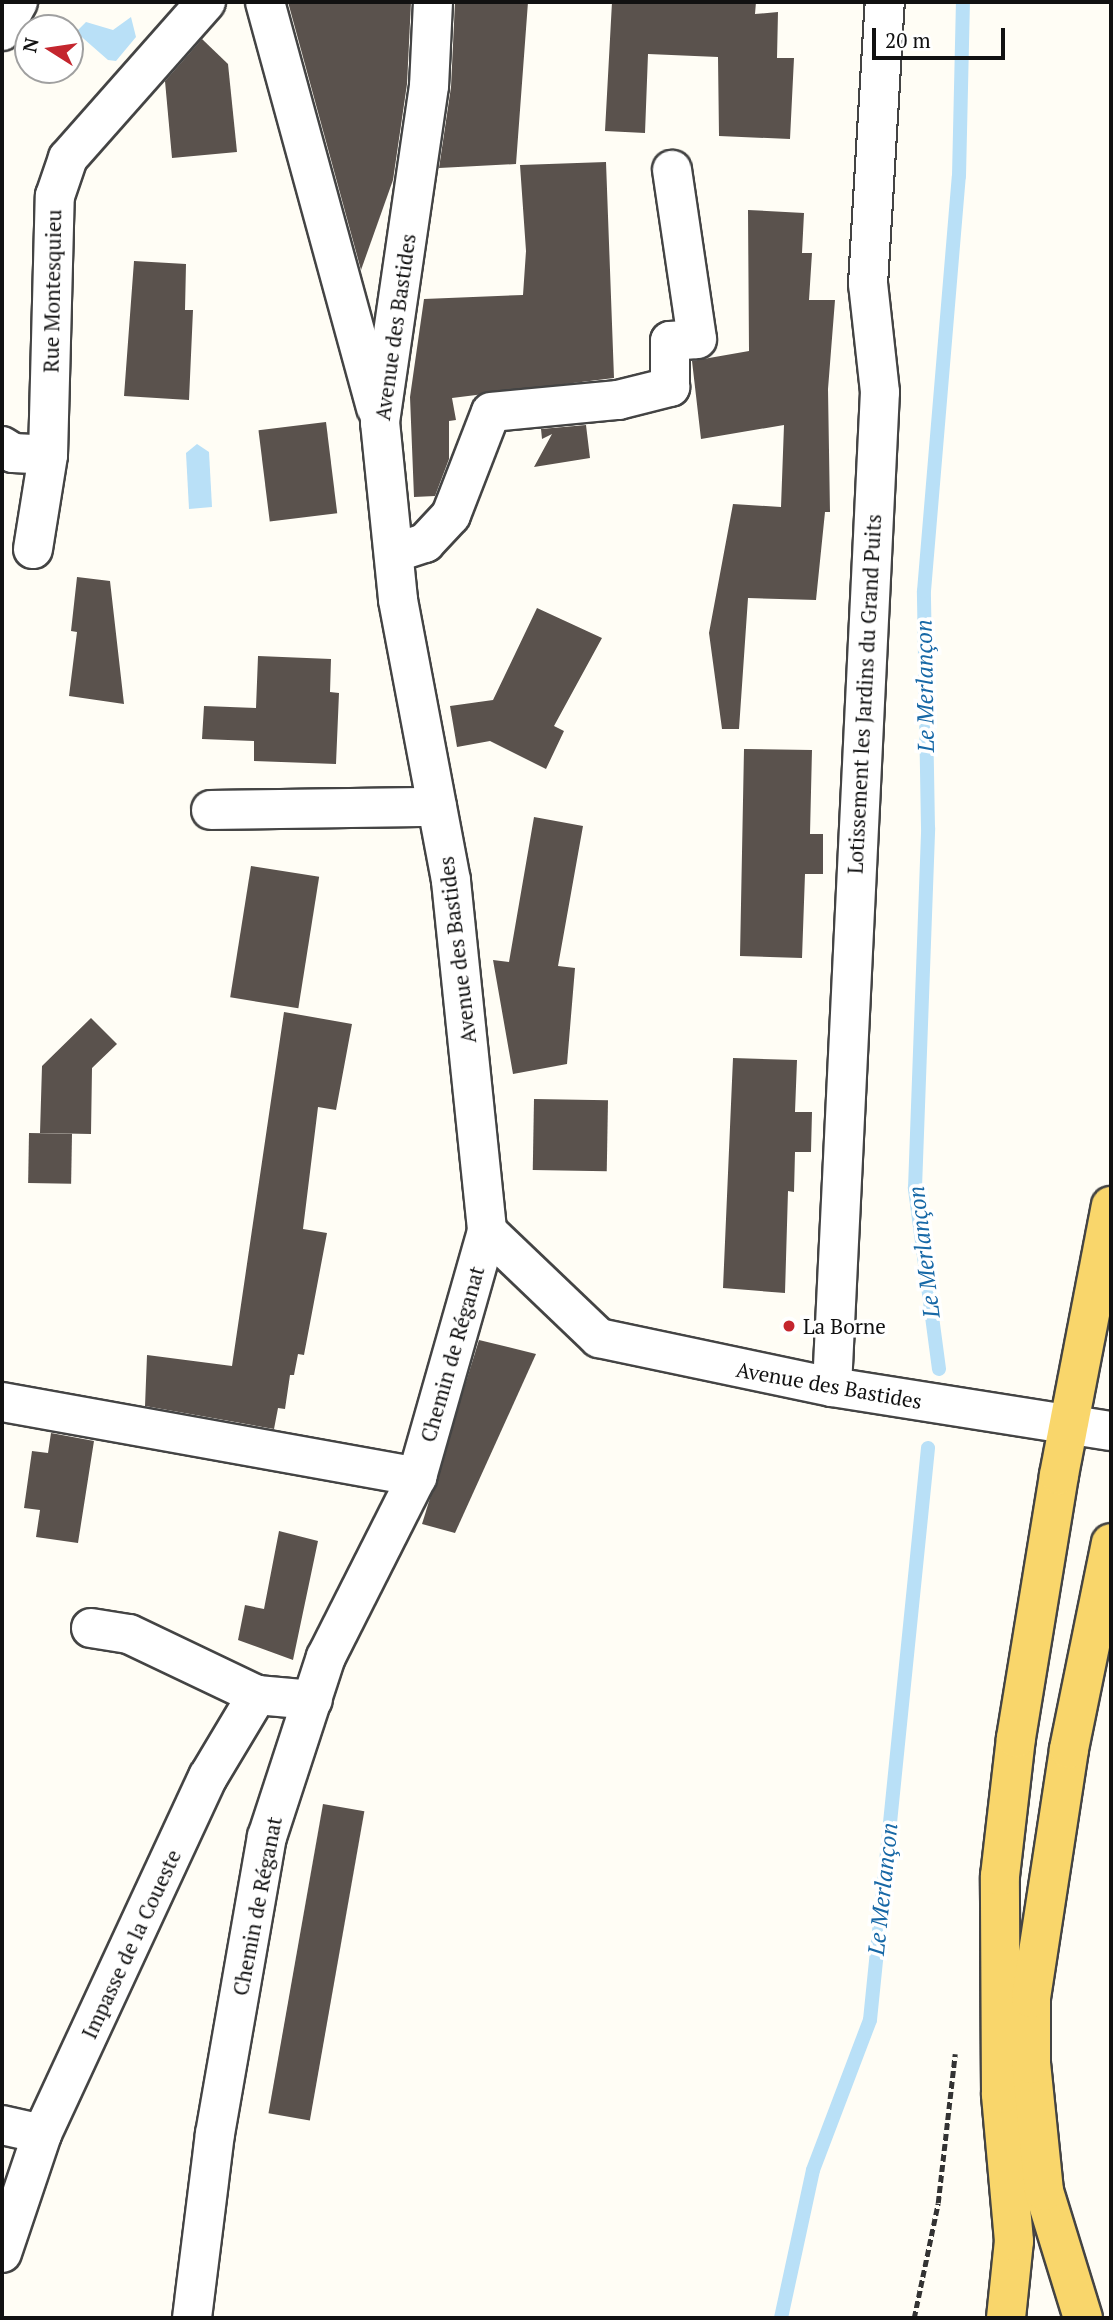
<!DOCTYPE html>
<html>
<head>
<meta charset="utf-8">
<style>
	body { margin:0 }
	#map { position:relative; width:1113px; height:2320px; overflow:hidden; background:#fffdf5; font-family:"PT Serif",serif }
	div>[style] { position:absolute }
	.water>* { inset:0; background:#b9e0f7 }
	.stream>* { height:14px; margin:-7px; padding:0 7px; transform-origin:7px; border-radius:7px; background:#b9e0f7 }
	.building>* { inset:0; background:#5a524d; transform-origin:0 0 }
	.path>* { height:4.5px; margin-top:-2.25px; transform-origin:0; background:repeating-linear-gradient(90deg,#333 0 7px,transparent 0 10.5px) }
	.roads { filter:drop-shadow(2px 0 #444) drop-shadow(-2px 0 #444) drop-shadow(0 2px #444) drop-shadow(0 -2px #444) }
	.minor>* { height:38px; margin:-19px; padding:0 19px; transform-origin:19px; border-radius:19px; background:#fff }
	.major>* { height:38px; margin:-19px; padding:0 19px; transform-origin:19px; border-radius:19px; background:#f9d66b }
	.dots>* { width:19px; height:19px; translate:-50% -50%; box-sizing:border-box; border:4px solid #fff; border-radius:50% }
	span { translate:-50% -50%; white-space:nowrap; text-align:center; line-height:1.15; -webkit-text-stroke:7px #fff; paint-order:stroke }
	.street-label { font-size:21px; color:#111 }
	.poi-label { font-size:21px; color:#111 }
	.left { translate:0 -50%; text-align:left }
	.water-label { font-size:23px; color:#1768a6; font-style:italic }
	.frame { position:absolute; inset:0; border:4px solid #111; pointer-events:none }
	.north { position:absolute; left:14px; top:14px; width:70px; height:70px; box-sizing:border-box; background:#fff; border:2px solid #a0a0a0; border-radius:50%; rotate:282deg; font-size:19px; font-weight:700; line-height:28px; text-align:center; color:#111 }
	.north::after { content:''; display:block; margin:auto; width:24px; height:32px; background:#c4262e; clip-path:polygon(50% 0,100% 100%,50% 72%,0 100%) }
	.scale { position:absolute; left:872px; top:28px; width:133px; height:32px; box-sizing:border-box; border:4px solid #111; border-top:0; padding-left:9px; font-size:21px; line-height:24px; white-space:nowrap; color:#111; -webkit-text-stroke:5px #fff; paint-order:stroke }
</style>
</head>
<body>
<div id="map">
	<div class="water">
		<i style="clip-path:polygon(131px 17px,136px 37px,116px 61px,108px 60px,76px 32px,86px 22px,113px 30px)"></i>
		<i style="clip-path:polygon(197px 444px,209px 452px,212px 507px,189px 509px,186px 453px)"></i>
	</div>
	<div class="stream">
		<i style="left:939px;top:1369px;width:183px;rotate:-97.6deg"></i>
		<i style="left:915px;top:1188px;width:360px;rotate:-87.9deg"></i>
		<i style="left:928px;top:828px;width:237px;rotate:-91deg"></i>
		<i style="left:924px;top:591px;width:416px;rotate:-85.2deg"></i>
		<i style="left:959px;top:176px;width:174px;rotate:-88.7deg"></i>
		<i style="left:781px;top:2318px;width:151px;rotate:-77.8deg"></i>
		<i style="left:813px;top:2170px;width:160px;rotate:-69.2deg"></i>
		<i style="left:870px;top:2020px;width:575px;rotate:-84.21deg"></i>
	</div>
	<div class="building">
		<i style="clip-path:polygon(288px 2px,411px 2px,407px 84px,393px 180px,361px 270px)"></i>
		<i style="clip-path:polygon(455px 2px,528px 2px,516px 164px,439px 168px,451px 87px)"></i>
		<i style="clip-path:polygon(612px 2px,756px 2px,755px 14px,778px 12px,777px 58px,794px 58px,790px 139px,719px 136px,718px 57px,648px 54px,645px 133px,605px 131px)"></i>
		<i style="clip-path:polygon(202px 39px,228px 64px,237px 152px,172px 158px,165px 81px)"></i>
		<i style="clip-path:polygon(606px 162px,614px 378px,452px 398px,456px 420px,449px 421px,449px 459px,435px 496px,414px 497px,410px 397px,424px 299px,523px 295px,526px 251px,520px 165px)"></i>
		<i style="clip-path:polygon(748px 210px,804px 213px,802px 253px,812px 253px,809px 300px,835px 300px,828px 389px,830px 512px,825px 512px,816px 600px,748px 598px,739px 729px,722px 729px,709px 633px,733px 504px,781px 507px,784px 425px,701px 439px,692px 361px,749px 351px)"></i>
		<i style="clip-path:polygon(134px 261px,186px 264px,185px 310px,193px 310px,189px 400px,124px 396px)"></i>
		<i style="left:326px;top:422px;width:92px;height:68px;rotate:83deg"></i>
		<i style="clip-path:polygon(586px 425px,590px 458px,534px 467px,552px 434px,542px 439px,541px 429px)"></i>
		<i style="clip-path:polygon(77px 577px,110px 581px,124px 704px,69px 696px,77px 632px,71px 631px)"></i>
		<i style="clip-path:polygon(537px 608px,602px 638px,554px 726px,564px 731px,546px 769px,490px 741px,457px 747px,450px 706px,493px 700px)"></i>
		<i style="clip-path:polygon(258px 656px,331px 659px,330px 692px,339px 693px,336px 764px,254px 761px,254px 741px,202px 739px,204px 706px,256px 708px)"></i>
		<i style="clip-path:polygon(744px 749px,812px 750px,810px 834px,823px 834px,823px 874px,805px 874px,802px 958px,740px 956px)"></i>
		<i style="clip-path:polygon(534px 817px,583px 826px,558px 966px,575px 968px,567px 1064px,513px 1074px,493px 960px,509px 962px)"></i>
		<i style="left:251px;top:866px;width:69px;height:133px;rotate:9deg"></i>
		<i style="clip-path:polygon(284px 1012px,352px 1024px,336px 1110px,318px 1107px,303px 1229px,327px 1233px,304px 1355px,298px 1354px,294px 1375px,290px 1375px,285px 1409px,278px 1408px,274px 1429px,145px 1406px,147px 1355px,232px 1366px)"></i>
		<i style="clip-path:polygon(91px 1018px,117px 1044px,92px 1068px,91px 1134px,40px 1133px,42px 1066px)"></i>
		<i style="clip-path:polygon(733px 1058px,797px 1060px,795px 1112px,812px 1112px,811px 1152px,795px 1152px,794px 1192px,788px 1191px,785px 1293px,723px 1288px)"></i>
		<i style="left:534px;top:1099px;width:74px;height:71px;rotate:1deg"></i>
		<i style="left:29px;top:1133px;width:43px;height:50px;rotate:1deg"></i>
		<i style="clip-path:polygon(479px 1340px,536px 1354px,455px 1533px,422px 1524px)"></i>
		<i style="clip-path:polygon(51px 1433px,94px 1441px,78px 1543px,36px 1537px,40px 1510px,24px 1508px,32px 1451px,48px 1453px)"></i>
		<i style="clip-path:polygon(279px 1531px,318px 1541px,293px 1660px,238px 1640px,245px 1605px,264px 1609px)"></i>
		<i style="left:323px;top:1804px;width:42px;height:314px;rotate:10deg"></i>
	</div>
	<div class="path">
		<i style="left:914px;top:2318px;width:117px;rotate:-78.2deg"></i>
		<i style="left:938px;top:2203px;width:150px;rotate:-83.5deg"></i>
	</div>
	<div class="roads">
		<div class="minor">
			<i style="left:265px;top:2px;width:421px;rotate:74.7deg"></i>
			<i style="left:433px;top:2px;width:84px;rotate:92.7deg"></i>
			<i style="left:429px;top:86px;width:340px;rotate:98.3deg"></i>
			<i style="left:380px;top:422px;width:179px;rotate:84.2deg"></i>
			<i style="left:398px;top:600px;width:286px;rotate:79.3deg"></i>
			<i style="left:451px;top:881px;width:352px;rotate:84.1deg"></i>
			<i style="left:487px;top:1231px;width:155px;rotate:43.7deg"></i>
			<i style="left:599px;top:1338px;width:238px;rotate:11.9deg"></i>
			<i style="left:832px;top:1387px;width:282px;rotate:9deg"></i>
			<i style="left:2px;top:31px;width:33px;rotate:-61deg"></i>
			<i style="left:2px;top:446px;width:13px;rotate:32deg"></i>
			<i style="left:13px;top:453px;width:35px;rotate:3deg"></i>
			<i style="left:33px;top:549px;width:95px;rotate:-80.9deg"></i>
			<i style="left:48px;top:455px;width:259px;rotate:-88.5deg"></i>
			<i style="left:55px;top:196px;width:40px;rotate:-71.1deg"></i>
			<i style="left:68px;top:158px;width:208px;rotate:-48.5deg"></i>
			<i style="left:394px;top:553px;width:33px;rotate:-18deg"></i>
			<i style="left:425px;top:543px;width:38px;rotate:-47deg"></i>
			<i style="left:451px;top:515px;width:110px;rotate:-68.8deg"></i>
			<i style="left:491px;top:412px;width:128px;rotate:-5.4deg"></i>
			<i style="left:618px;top:400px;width:54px;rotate:-14deg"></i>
			<i style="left:670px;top:387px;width:46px;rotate:-90deg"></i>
			<i style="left:670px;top:341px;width:27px;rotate:-4deg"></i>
			<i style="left:697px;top:339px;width:171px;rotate:-98.4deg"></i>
			<i style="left:211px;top:810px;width:226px;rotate:-0.8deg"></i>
			<i style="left:832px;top:1387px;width:996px;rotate:-87.24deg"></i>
			<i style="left:880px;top:392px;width:109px;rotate:-96.3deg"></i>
			<i style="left:868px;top:284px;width:283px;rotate:-86.6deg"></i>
			<i style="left:2px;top:1402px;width:422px;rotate:10.2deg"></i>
			<i style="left:91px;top:1628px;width:38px;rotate:9deg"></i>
			<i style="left:129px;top:1634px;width:142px;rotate:25.5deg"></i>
			<i style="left:2px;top:2125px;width:41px;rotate:12.7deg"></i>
			<i style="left:2px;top:2253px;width:126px;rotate:-71.4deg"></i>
			<i style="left:42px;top:2134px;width:394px;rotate:-65.1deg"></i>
			<i style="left:208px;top:1777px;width:96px;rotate:-59.1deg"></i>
			<i style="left:257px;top:1695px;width:56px;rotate:5.1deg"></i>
			<i style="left:192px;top:2318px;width:185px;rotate:-82.9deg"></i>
			<i style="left:215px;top:2134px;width:302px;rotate:-80.1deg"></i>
			<i style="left:267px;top:1837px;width:189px;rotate:-71.9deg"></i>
			<i style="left:326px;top:1657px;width:202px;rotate:-63.2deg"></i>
			<i style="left:417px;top:1477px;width:256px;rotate:-74.1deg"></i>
		</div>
		<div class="major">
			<i style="left:1006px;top:2318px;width:77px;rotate:-84.1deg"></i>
			<i style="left:1014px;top:2241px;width:148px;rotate:-95.1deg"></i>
			<i style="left:1001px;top:2094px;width:218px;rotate:-90.3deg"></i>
			<i style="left:1000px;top:1876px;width:139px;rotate:-83.4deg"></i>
			<i style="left:1016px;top:1738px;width:266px;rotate:-80.7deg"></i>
			<i style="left:1059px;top:1475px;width:274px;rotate:-79.1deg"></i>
			<i style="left:1083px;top:2318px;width:133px;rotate:-107.1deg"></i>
			<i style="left:1044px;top:2191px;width:128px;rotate:-95.8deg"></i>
			<i style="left:1031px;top:2064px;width:66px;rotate:-90deg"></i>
			<i style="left:1031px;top:1998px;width:252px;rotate:-81.3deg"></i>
			<i style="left:1069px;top:1749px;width:210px;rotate:-78.5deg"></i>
		</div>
	</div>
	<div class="dots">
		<i style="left:789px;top:1326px;background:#c4262e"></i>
	</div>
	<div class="street-label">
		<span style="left:52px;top:291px;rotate:-89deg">Rue Montesquieu</span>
		<span style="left:395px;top:327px;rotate:-82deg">Avenue des Bastides</span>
		<span style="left:864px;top:694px;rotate:-87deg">Lotissement les Jardins du Grand Puits</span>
		<span style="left:457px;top:950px;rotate:-97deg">Avenue des Bastides</span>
		<span style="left:452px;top:1354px;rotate:-74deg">Chemin de Réganat</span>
		<span style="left:829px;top:1385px;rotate:10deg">Avenue des Bastides</span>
		<span style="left:257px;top:1906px;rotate:-79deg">Chemin de Réganat</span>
		<span style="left:131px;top:1944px;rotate:-65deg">Impasse de la Coueste</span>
	</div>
	<div class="poi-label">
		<span class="left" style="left:803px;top:1326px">La Borne</span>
	</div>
	<div class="water-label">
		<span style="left:925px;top:686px;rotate:-91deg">Le Merlançon</span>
		<span style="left:924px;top:1252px;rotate:-97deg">Le Merlançon</span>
		<span style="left:883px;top:1889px;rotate:-84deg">Le Merlançon</span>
	</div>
	<div class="frame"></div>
	<div class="north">N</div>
	<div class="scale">20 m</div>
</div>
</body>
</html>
